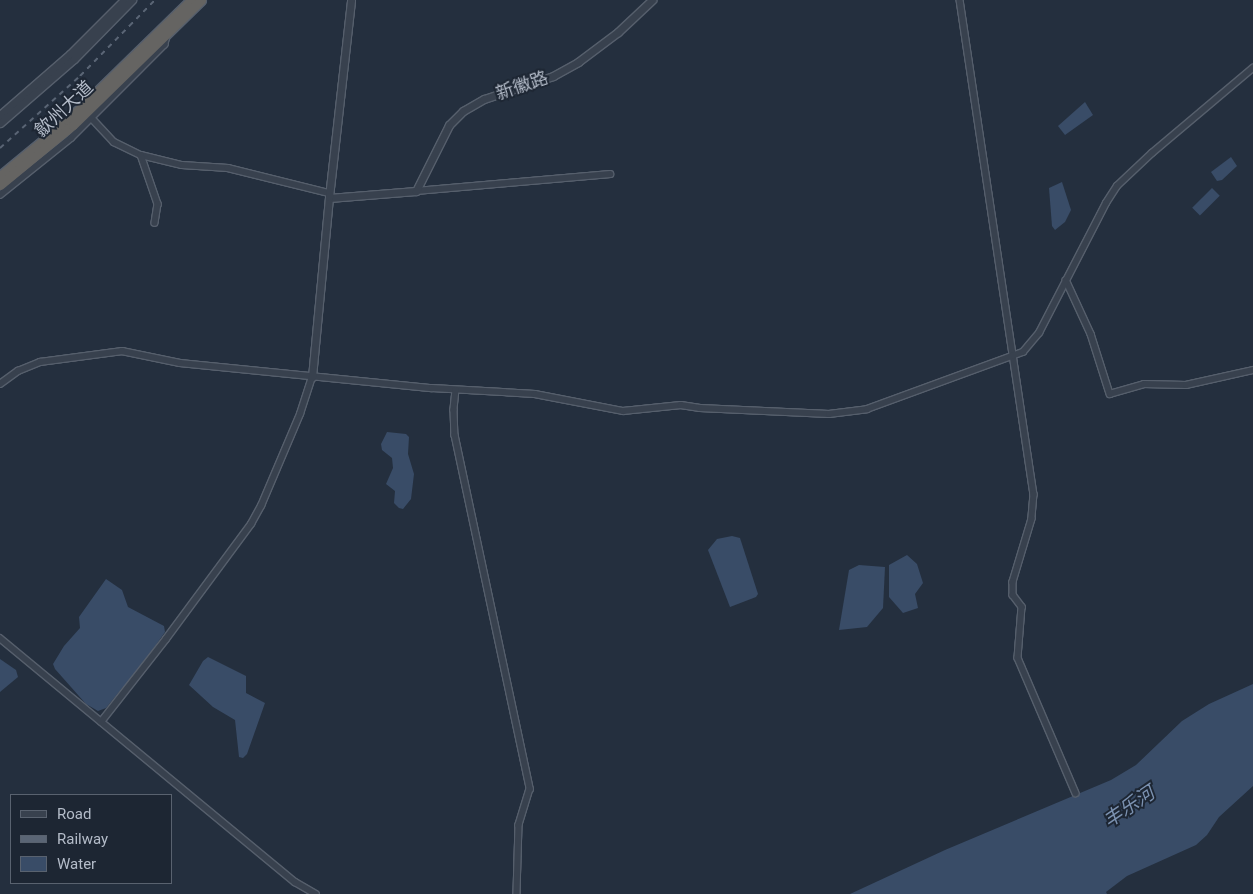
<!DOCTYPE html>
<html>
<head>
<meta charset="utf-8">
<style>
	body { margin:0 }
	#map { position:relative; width:1253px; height:894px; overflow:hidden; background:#242f3e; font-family:Roboto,"Noto Sans SC",sans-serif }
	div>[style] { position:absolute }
	.water>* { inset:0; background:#394c67; transform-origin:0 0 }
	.roads { filter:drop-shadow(1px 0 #565f6c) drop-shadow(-1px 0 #565f6c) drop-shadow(0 1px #565f6c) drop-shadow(0 -1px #565f6c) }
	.minor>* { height:5.5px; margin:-2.75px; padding:0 2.75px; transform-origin:2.75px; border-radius:2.75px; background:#38414e }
	.tertiary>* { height:7px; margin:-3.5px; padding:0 3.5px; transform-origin:3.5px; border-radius:3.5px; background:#38414e }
	.trunk>* { height:9px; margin:-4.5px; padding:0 4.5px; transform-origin:4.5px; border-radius:4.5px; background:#656462 }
	.rail>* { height:2px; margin-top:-1px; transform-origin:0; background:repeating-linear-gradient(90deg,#5a6575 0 5px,transparent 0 10px) }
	span { translate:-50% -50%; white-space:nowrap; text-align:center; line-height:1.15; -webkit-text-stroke:4px #1d2633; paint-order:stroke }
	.street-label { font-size:18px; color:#b4bcc9 }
	.water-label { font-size:19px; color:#7c92b1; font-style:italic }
	.legend { position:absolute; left:10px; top:794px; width:162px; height:90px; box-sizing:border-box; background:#1d2633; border:1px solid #59626f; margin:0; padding:6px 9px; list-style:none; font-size:15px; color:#b4bcc9 }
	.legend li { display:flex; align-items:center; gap:10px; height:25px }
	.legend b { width:25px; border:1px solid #59626f }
</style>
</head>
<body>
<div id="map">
	<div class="water">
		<i style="clip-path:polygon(1085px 102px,1093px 115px,1065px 135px,1058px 126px)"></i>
		<i style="clip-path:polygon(1231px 157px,1237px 166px,1222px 180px,1217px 181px,1211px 172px)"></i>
		<i style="clip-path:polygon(1062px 182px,1071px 210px,1065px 222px,1055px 230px,1052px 226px,1049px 188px)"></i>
		<i style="left:1212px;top:188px;width:11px;height:28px;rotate:45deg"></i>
		<i style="clip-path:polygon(387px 432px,406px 434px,409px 437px,408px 454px,414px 474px,411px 499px,403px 509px,399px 508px,394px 503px,395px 491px,386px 484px,393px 468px,392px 458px,382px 450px,381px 444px)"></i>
		<i style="clip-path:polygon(732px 536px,740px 538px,758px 594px,756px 597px,730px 607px,708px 550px,717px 539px)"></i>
		<i style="clip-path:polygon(907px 555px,917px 564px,923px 583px,915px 594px,918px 608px,903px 613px,889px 597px,889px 565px)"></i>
		<i style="clip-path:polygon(859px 565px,885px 567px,883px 608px,867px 627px,839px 630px,849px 570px)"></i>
		<i style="clip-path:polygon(106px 579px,122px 590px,128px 607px,164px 626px,165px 632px,126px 688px,123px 687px,106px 708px,98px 711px,86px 704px,55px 669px,53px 664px,64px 646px,80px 628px,79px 617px)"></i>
		<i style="clip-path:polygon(208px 657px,246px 676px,246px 693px,265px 703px,247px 754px,243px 758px,239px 757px,235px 720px,213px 707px,189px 685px,203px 661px)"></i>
		<i style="clip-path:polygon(0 659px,16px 670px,18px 677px,0 692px)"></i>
		<i style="clip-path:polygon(1253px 684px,1253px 786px,1219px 817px,1207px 835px,1196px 845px,1127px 876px,1106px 892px,1107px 894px,850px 894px,945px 850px,1111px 780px,1136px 765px,1182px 721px,1209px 704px)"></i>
	</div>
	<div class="roads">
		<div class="minor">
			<i style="left:960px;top:0;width:500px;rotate:81.5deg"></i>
			<i style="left:1034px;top:494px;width:25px;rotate:95deg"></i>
			<i style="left:1032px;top:519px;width:66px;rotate:106.8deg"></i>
			<i style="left:1013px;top:582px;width:13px;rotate:90deg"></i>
			<i style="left:1013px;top:595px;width:15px;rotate:53deg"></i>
			<i style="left:1022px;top:607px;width:51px;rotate:94.5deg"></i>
			<i style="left:1018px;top:658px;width:147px;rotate:66.8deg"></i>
			<i style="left:86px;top:112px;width:41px;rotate:47deg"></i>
			<i style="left:114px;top:142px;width:30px;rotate:26deg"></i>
			<i style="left:141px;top:155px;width:42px;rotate:13.7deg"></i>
			<i style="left:182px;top:165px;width:46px;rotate:3.7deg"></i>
			<i style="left:228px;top:168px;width:104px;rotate:13.9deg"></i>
			<i style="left:141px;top:155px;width:52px;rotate:70.9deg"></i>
			<i style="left:158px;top:204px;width:19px;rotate:99deg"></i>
			<i style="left:416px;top:191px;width:195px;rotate:-5deg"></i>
			<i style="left:0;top:195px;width:91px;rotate:-38.8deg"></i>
			<i style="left:71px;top:138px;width:132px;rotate:-45deg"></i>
			<i style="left:164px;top:45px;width:10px;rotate:-73deg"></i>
			<i style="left:1066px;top:280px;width:60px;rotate:65.2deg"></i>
			<i style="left:1091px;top:334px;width:63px;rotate:72.4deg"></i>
			<i style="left:1110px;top:394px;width:35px;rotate:-16deg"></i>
			<i style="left:1144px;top:384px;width:42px;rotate:1.4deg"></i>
			<i style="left:1186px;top:385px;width:69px;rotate:-12.6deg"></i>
			<i style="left:0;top:384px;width:22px;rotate:-36deg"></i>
			<i style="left:18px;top:371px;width:24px;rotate:-22deg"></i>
			<i style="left:40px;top:362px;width:83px;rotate:-7.6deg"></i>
			<i style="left:122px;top:351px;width:59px;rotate:11.7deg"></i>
			<i style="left:180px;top:363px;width:253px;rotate:5.7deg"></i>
			<i style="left:432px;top:388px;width:103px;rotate:3.3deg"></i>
			<i style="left:535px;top:394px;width:90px;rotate:10.9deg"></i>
			<i style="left:623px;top:411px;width:58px;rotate:-5.9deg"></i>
			<i style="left:681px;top:405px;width:19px;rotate:9deg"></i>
			<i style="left:700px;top:408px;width:129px;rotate:2.7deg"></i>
			<i style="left:829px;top:414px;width:38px;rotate:-7deg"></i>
			<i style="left:867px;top:409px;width:166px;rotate:-20.1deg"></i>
			<i style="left:1023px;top:352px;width:25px;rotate:-50deg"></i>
			<i style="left:1039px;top:333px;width:146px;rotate:-62.7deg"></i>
			<i style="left:1106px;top:203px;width:20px;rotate:-57deg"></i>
			<i style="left:1117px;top:186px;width:48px;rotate:-43.3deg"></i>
			<i style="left:1152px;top:153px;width:132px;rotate:-40.1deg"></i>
			<i style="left:456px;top:390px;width:20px;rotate:96deg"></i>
			<i style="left:454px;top:410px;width:25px;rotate:88deg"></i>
			<i style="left:455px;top:435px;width:362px;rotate:78deg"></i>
			<i style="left:530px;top:789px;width:38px;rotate:107deg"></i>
			<i style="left:519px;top:825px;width:69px;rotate:91.7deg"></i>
			<i style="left:0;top:638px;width:383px;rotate:39.6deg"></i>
			<i style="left:295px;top:882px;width:24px;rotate:30deg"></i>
			<i style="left:101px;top:722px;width:105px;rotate:-51.9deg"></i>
			<i style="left:166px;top:639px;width:143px;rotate:-53.5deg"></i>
			<i style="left:251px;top:524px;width:21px;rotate:-61deg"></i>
			<i style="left:261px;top:506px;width:100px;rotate:-67deg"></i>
			<i style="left:300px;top:414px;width:39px;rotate:-72deg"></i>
		</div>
		<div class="tertiary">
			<i style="left:0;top:115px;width:93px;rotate:-41.1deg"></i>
			<i style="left:70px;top:54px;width:76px;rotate:-45deg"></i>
			<i style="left:0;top:123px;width:98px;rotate:-40.9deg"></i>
			<i style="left:74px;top:59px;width:83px;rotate:-45.5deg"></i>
			<i style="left:329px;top:198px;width:87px;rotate:-4.6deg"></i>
			<i style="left:416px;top:191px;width:74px;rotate:-63.4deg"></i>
			<i style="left:449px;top:125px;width:20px;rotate:-45deg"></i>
			<i style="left:463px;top:111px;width:24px;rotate:-30deg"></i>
			<i style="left:484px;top:99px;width:73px;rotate:-18.4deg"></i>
			<i style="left:553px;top:76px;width:29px;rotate:-29deg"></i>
			<i style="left:578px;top:62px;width:50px;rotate:-36.9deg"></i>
			<i style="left:618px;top:32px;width:47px;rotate:-43.3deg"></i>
			<i style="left:312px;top:377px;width:181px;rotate:-84.6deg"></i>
			<i style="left:329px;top:197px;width:198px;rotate:-83.6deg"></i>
		</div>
		<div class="trunk">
			<i style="left:0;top:176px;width:88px;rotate:-39.5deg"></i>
			<i style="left:68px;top:120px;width:172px;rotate:-44.3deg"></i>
			<i style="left:0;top:185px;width:94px;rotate:-39.4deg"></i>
			<i style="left:73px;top:125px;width:179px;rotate:-44.3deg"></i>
		</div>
	</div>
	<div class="rail">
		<i style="left:0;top:148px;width:108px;rotate:-42deg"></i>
		<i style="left:80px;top:76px;width:107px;rotate:-45.4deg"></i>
	</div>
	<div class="street-label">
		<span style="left:522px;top:86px;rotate:-19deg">新徽路</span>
		<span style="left:64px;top:109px;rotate:-43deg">歙州大道</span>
	</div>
	<div class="water-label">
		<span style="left:1129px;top:807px;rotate:-34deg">丰乐河</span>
	</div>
	<ul class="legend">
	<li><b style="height:6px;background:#38414e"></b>Road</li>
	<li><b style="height:6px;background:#5a6575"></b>Railway</li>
	<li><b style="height:14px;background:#394c67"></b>Water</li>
	</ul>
</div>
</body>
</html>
